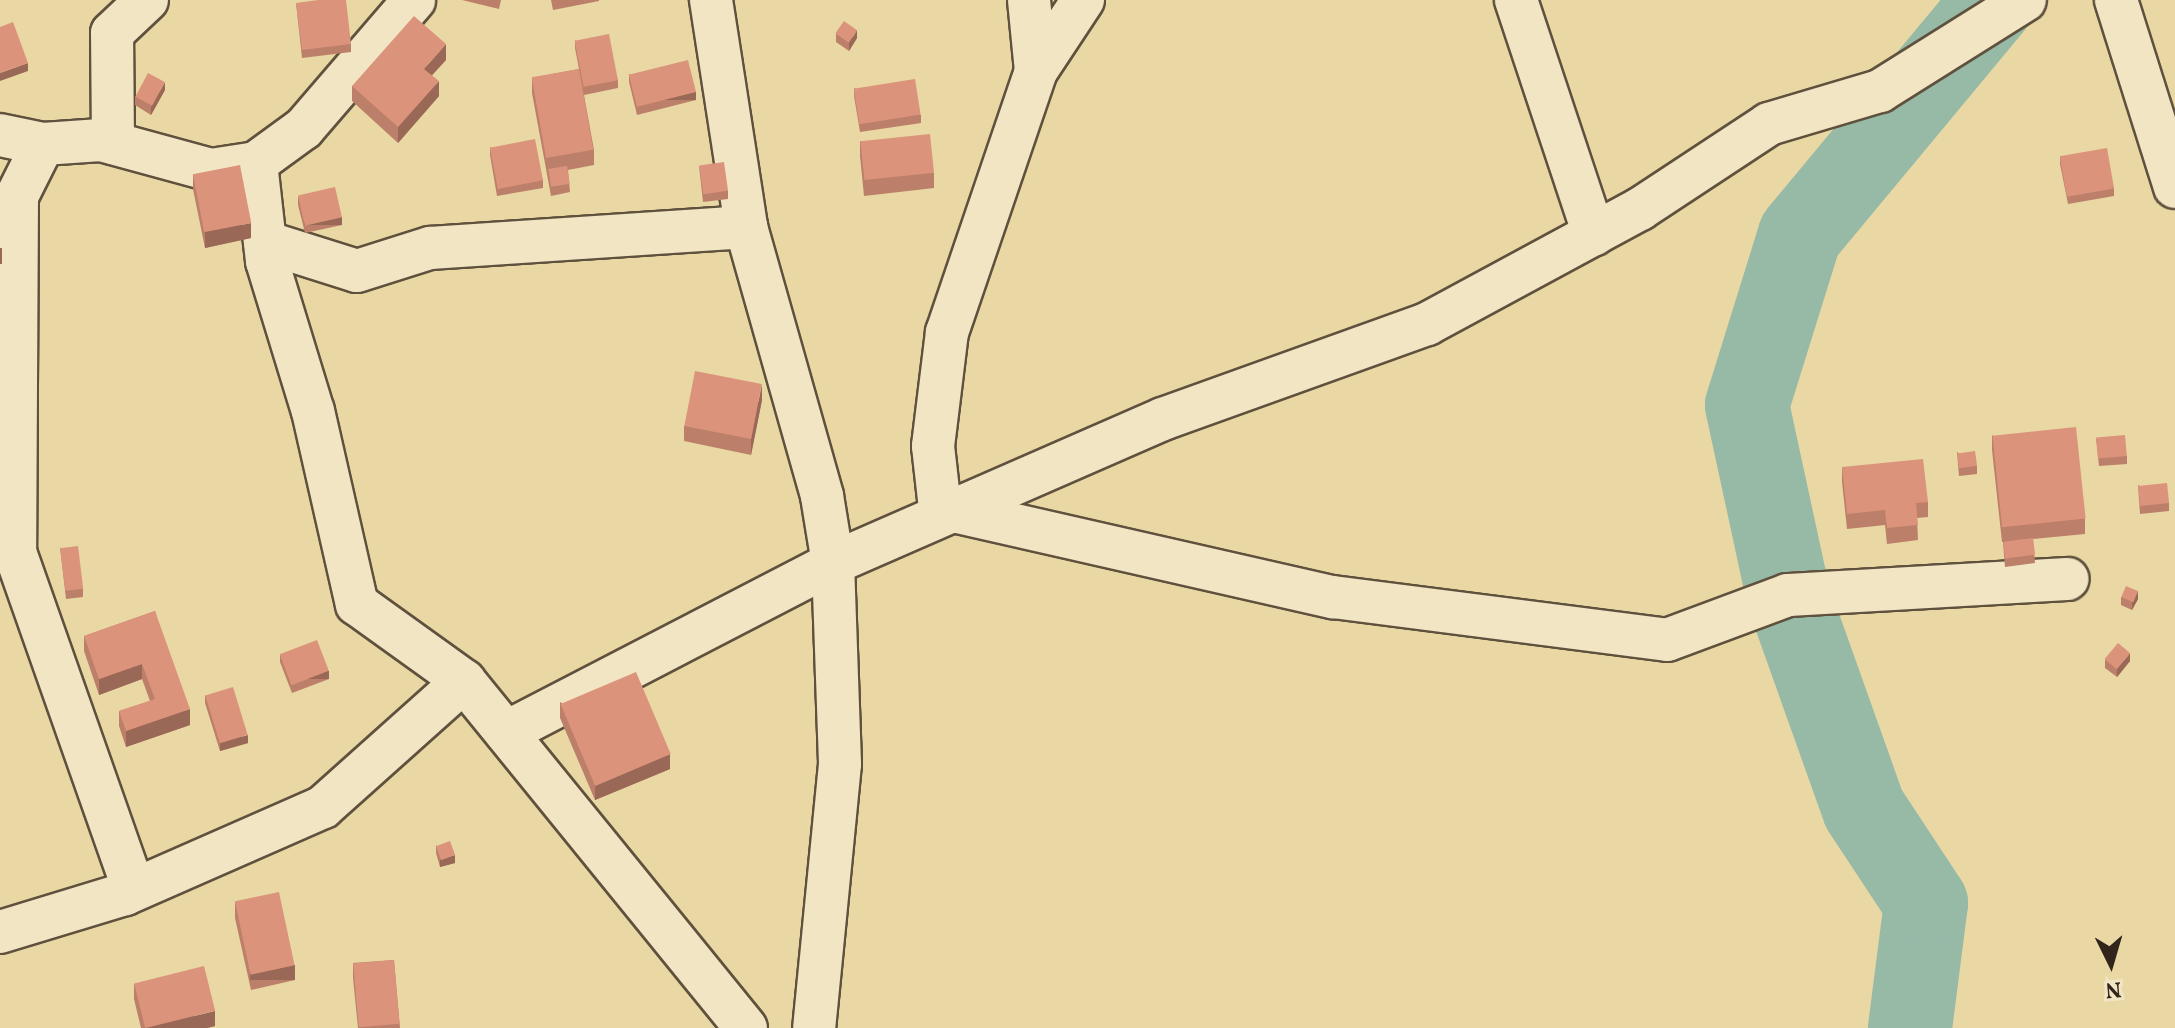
<!DOCTYPE html>
<html>
<head>
<meta charset="utf-8">
<style>
	body { margin:0 }
	#map { position:relative; width:2175px; height:1028px; overflow:hidden; background:#e9d7a4; font-family:Vollkorn,serif }
	div>[style] { position:absolute }
	.river>* { height:84px; margin:-42px; padding:0 42px; transform-origin:42px; border-radius:42px; background:#97baa7 }
	.roads { filter:drop-shadow(2px 0 #5f513d) drop-shadow(-2px 0 #5f513d) drop-shadow(0 2px #5f513d) drop-shadow(0 -2px #5f513d) }
	.minor>* { height:42px; margin:-21px; padding:0 21px; transform-origin:21px; border-radius:21px; background:#f1e5c4 }
	.wall>* { inset:0; background:#bc7f6a }
	.shaded-wall>* { inset:0; background:#996856; transform-origin:0 0 }
	.building>* { inset:0; background:#db947b; transform-origin:0 0 }
	span { translate:-50% -50%; white-space:nowrap; text-align:center; line-height:1.15; -webkit-text-stroke:7px #f1e5c4; paint-order:stroke }
	.north { position:absolute; left:2071px; top:924px; width:80px; height:80px; -webkit-text-stroke:6px #f1e5c4; paint-order:stroke; rotate:175deg; font-size:22px; font-weight:700; line-height:32px; text-align:center; color:#31241b }
	.north::after { content:''; display:block; margin:auto; width:28px; height:36px; background:#31241b; clip-path:polygon(50% 0,100% 100%,50% 72%,0 100%) }
</style>
</head>
<body>
<div id="map">
	<div class="river">
		<i style="left:1910px;top:1028px;width:126px;rotate:-82.7deg"></i>
		<i style="left:1926px;top:903px;width:113px;rotate:-123.4deg"></i>
		<i style="left:1864px;top:809px;width:227px;rotate:-109.6deg"></i>
		<i style="left:1788px;top:595px;width:194px;rotate:-102.2deg"></i>
		<i style="left:1747px;top:405px;width:178px;rotate:-72.7deg"></i>
		<i style="left:1800px;top:235px;width:305px;rotate:-50.3deg"></i>
	</div>
	<div class="roads">
		<div class="minor">
			<i style="left:711px;top:0;width:230px;rotate:81.2deg"></i>
			<i style="left:746px;top:227px;width:280px;rotate:74.2deg"></i>
			<i style="left:822px;top:496px;width:68px;rotate:80.7deg"></i>
			<i style="left:833px;top:563px;width:201px;rotate:88deg"></i>
			<i style="left:840px;top:764px;width:265px;rotate:95.6deg"></i>
			<i style="left:1029px;top:0;width:71px;rotate:84.4deg"></i>
			<i style="left:1083px;top:0;width:85px;rotate:123.5deg"></i>
			<i style="left:1036px;top:71px;width:276px;rotate:108.8deg"></i>
			<i style="left:947px;top:332px;width:115px;rotate:97deg"></i>
			<i style="left:933px;top:446px;width:62px;rotate:83.6deg"></i>
			<i style="left:940px;top:508px;width:403px;rotate:12.8deg"></i>
			<i style="left:1333px;top:597px;width:337px;rotate:7.3deg"></i>
			<i style="left:1667px;top:640px;width:129px;rotate:-20.4deg"></i>
			<i style="left:1788px;top:595px;width:280px;rotate:-3.3deg"></i>
			<i style="left:1516px;top:0;width:247px;rotate:71.6deg"></i>
			<i style="left:2116px;top:0;width:196px;rotate:72.5deg"></i>
			<i style="left:0;top:135px;width:44px;rotate:11.8deg"></i>
			<i style="left:113px;top:143px;width:110px;rotate:-90.5deg"></i>
			<i style="left:112px;top:33px;width:48px;rotate:-43.3deg"></i>
			<i style="left:256px;top:163px;width:99px;rotate:83.6deg"></i>
			<i style="left:267px;top:261px;width:157px;rotate:73deg"></i>
			<i style="left:313px;top:411px;width:198px;rotate:77.2deg"></i>
			<i style="left:357px;top:604px;width:132px;rotate:35.7deg"></i>
			<i style="left:464px;top:681px;width:447px;rotate:50.9deg"></i>
			<i style="left:17px;top:196px;width:356px;rotate:90.3deg"></i>
			<i style="left:15px;top:552px;width:358px;rotate:70.6deg"></i>
			<i style="left:0;top:206px;width:12px"></i>
			<i style="left:12px;top:206px;width:69px;rotate:-63.4deg"></i>
			<i style="left:43px;top:144px;width:58px;rotate:-3.9deg"></i>
			<i style="left:101px;top:140px;width:114px;rotate:15.3deg"></i>
			<i style="left:211px;top:170px;width:46px;rotate:-8.8deg"></i>
			<i style="left:256px;top:163px;width:59px;rotate:-36.1deg"></i>
			<i style="left:304px;top:128px;width:169px;rotate:-49.3deg"></i>
			<i style="left:265px;top:242px;width:96px;rotate:17.5deg"></i>
			<i style="left:357px;top:271px;width:77px;rotate:-17.5deg"></i>
			<i style="left:430px;top:248px;width:317px;rotate:-3.8deg"></i>
			<i style="left:507px;top:732px;width:367px;rotate:-27.4deg"></i>
			<i style="left:833px;top:563px;width:360px;rotate:-23.6deg"></i>
			<i style="left:1163px;top:419px;width:281px;rotate:-19.8deg"></i>
			<i style="left:1427px;top:324px;width:242px;rotate:-28.4deg"></i>
			<i style="left:1640px;top:209px;width:154px;rotate:-33.4deg"></i>
			<i style="left:1769px;top:124px;width:116px;rotate:-16.6deg"></i>
			<i style="left:1880px;top:91px;width:171px;rotate:-32.1deg"></i>
			<i style="left:0;top:932px;width:131px;rotate:-16.9deg"></i>
			<i style="left:125px;top:894px;width:216px;rotate:-23.7deg"></i>
			<i style="left:323px;top:807px;width:189px;rotate:-41.8deg"></i>
		</div>
	</div>
	<div class="wall">
		<i style="clip-path:polygon(462px 0,501px 0,499px 9px)"></i>
		<i style="clip-path:polygon(551px 0,599px 0,599px 1px,553px 10px)"></i>
		<i style="clip-path:polygon(296px 3px,351px 44px,351px 52px,302px 58px)"></i>
		<i style="clip-path:polygon(836px 34px,857px 38px,849px 51px,836px 42px)"></i>
		<i style="clip-path:polygon(575px 40px,618px 80px,618px 88px,584px 95px,594px 150px,594px 165px,568px 170px,570px 192px,551px 196px,532px 93px,532px 78px,579px 69px,575px 48px)"></i>
		<i style="clip-path:polygon(446px 60px,432px 75px,439px 96px,398px 143px,352px 101px,352px 86px)"></i>
		<i style="clip-path:polygon(629px 74px,696px 100px,637px 115px,629px 82px)"></i>
		<i style="clip-path:polygon(854px 88px,921px 115px,921px 123px,860px 132px,854px 96px)"></i>
		<i style="clip-path:polygon(165px 90px,151px 115px,135px 105px,135px 97px)"></i>
		<i style="clip-path:polygon(860px 141px,934px 173px,934px 188px,864px 196px,860px 156px)"></i>
		<i style="clip-path:polygon(490px 147px,543px 180px,543px 188px,497px 196px,490px 155px)"></i>
		<i style="clip-path:polygon(2060px 156px,2114px 188px,2114px 196px,2068px 204px,2060px 164px)"></i>
		<i style="clip-path:polygon(699px 166px,728px 191px,728px 199px,703px 202px)"></i>
		<i style="clip-path:polygon(193px 174px,251px 238px,205px 248px,193px 189px)"></i>
		<i style="clip-path:polygon(298px 197px,342px 225px,305px 233px,298px 205px)"></i>
		<i style="clip-path:polygon(762px 400px,751px 455px,684px 441px,684px 426px)"></i>
		<i style="clip-path:polygon(1992px 435px,2085px 519px,2085px 534px,2033px 539px,2035px 563px,2005px 567px,2003px 542px,2002px 542px,1992px 450px)"></i>
		<i style="clip-path:polygon(2096px 438px,2127px 456px,2127px 464px,2099px 466px)"></i>
		<i style="clip-path:polygon(1957px 452px,1977px 466px,1977px 474px,1959px 476px)"></i>
		<i style="clip-path:polygon(1842px 467px,1928px 502px,1928px 517px,1917px 518px,1918px 540px,1887px 544px,1885px 525px,1847px 529px,1842px 482px)"></i>
		<i style="clip-path:polygon(2138px 485px,2169px 503px,2169px 511px,2140px 514px)"></i>
		<i style="clip-path:polygon(60px 547px,83px 589px,83px 597px,66px 599px)"></i>
		<i style="clip-path:polygon(2121px 597px,2138px 599px,2132px 610px,2121px 605px)"></i>
		<i style="clip-path:polygon(155px 611px,190px 725px,126px 747px,119px 726px,119px 711px,150px 701px,142px 679px,99px 695px,84px 651px,84px 636px)"></i>
		<i style="clip-path:polygon(280px 654px,329px 679px,292px 693px,280px 662px)"></i>
		<i style="clip-path:polygon(2105px 660px,2130px 661px,2117px 677px,2105px 668px)"></i>
		<i style="clip-path:polygon(205px 695px,248px 743px,220px 751px,205px 703px)"></i>
		<i style="clip-path:polygon(560px 702px,670px 769px,595px 800px,560px 718px)"></i>
		<i style="clip-path:polygon(436px 845px,455px 863px,440px 867px,436px 853px)"></i>
		<i style="clip-path:polygon(235px 902px,295px 980px,251px 990px,235px 918px)"></i>
		<i style="clip-path:polygon(394px 960px,400px 1028px,358px 1028px,353px 978px,353px 963px)"></i>
		<i style="clip-path:polygon(134px 984px,215px 1026px,207px 1028px,141px 1028px,134px 999px)"></i>
	</div>
	<div class="shaded-wall">
		<i style="clip-path:polygon(857px 30px,857px 38px,849px 51px,849px 43px)"></i>
		<i style="clip-path:polygon(446px 44px,446px 60px,424px 84px,424px 69px)"></i>
		<i style="clip-path:polygon(28px 63px,28px 71px,0 81px,0 73px)"></i>
		<i style="clip-path:polygon(439px 81px,439px 96px,398px 143px,398px 127px)"></i>
		<i style="clip-path:polygon(165px 82px,165px 90px,151px 115px,151px 107px)"></i>
		<i style="left:696px;top:92px;width:8px;height:61px;rotate:90deg"></i>
		<i style="left:342px;top:217px;width:8px;height:38px;rotate:90deg"></i>
		<i style="clip-path:polygon(251px 223px,251px 238px,205px 248px,205px 232px)"></i>
		<i style="left:2px;top:248px;width:16px;height:2px;rotate:90deg"></i>
		<i style="clip-path:polygon(762px 384px,762px 400px,751px 455px,751px 439px)"></i>
		<i style="clip-path:polygon(2138px 591px,2138px 599px,2132px 610px,2132px 602px)"></i>
		<i style="clip-path:polygon(2130px 653px,2130px 661px,2117px 677px,2117px 669px)"></i>
		<i style="clip-path:polygon(142px 664px,142px 679px,99px 695px,99px 679px)"></i>
		<i style="left:329px;top:671px;width:8px;height:40px;rotate:90deg"></i>
		<i style="clip-path:polygon(190px 709px,190px 725px,126px 747px,126px 731px)"></i>
		<i style="clip-path:polygon(248px 735px,248px 743px,220px 751px,220px 743px)"></i>
		<i style="clip-path:polygon(670px 754px,670px 769px,595px 800px,595px 784px)"></i>
		<i style="clip-path:polygon(455px 855px,455px 863px,440px 867px,440px 859px)"></i>
		<i style="left:295px;top:965px;width:15px;height:45px;rotate:90deg"></i>
		<i style="clip-path:polygon(215px 1011px,215px 1026px,207px 1028px,145px 1028px)"></i>
	</div>
	<div class="building">
		<i style="clip-path:polygon(318px 0,346px 0,351px 44px,302px 50px,296px 3px)"></i>
		<i style="clip-path:polygon(414px 16px,446px 44px,424px 69px,439px 81px,398px 127px,352px 86px)"></i>
		<i style="left:844px;top:21px;width:16px;height:15px;rotate:35deg"></i>
		<i style="clip-path:polygon(13px 22px,28px 63px,0 73px,0 27px)"></i>
		<i style="left:609px;top:34px;width:47px;height:35px;rotate:79deg"></i>
		<i style="left:688px;top:60px;width:33px;height:61px;rotate:76deg"></i>
		<i style="left:579px;top:69px;width:82px;height:48px;rotate:80deg"></i>
		<i style="left:148px;top:73px;width:19px;height:27px;rotate:28deg"></i>
		<i style="left:915px;top:79px;width:36px;height:62px;rotate:81deg"></i>
		<i style="left:930px;top:134px;width:39px;height:70px;rotate:84deg"></i>
		<i style="left:535px;top:139px;width:42px;height:46px;rotate:79deg"></i>
		<i style="left:2107px;top:148px;width:41px;height:48px;rotate:80deg"></i>
		<i style="left:724px;top:162px;width:29px;height:25px;rotate:82deg"></i>
		<i style="left:240px;top:165px;width:59px;height:48px;rotate:79deg"></i>
		<i style="left:567px;top:166px;width:18px;height:19px;rotate:81deg"></i>
		<i style="left:335px;top:187px;width:31px;height:38px;rotate:77deg"></i>
		<i style="left:695px;top:371px;width:68px;height:56px;rotate:11deg"></i>
		<i style="left:2076px;top:427px;width:92px;height:84px;rotate:84deg"></i>
		<i style="left:2125px;top:435px;width:21px;height:29px;rotate:85deg"></i>
		<i style="left:1975px;top:451px;width:15px;height:18px;rotate:82deg"></i>
		<i style="clip-path:polygon(1923px 459px,1928px 502px,1916px 503px,1918px 525px,1887px 528px,1885px 510px,1847px 514px,1842px 467px)"></i>
		<i style="left:2167px;top:483px;width:20px;height:29px;rotate:84deg"></i>
		<i style="left:2033px;top:538px;width:17px;height:30px;rotate:83deg"></i>
		<i style="left:78px;top:546px;width:43px;height:18px;rotate:83deg"></i>
		<i style="left:2126px;top:586px;width:13px;height:12px;rotate:23deg"></i>
		<i style="clip-path:polygon(155px 611px,190px 709px,126px 731px,119px 711px,155px 699px,142px 664px,99px 679px,84px 636px)"></i>
		<i style="left:317px;top:640px;width:33px;height:40px;rotate:69deg"></i>
		<i style="left:2118px;top:643px;width:16px;height:21px;rotate:40deg"></i>
		<i style="left:636px;top:672px;width:89px;height:82px;rotate:67deg"></i>
		<i style="left:233px;top:687px;width:50px;height:29px;rotate:73deg"></i>
		<i style="left:450px;top:841px;width:15px;height:15px;rotate:70deg"></i>
		<i style="left:279px;top:892px;width:75px;height:45px;rotate:78deg"></i>
		<i style="left:394px;top:960px;width:64px;height:41px;rotate:85deg"></i>
		<i style="left:204px;top:966px;width:46px;height:72px;rotate:76deg"></i>
	</div>
	<div class="north">N</div>
</div>
</body>
</html>
